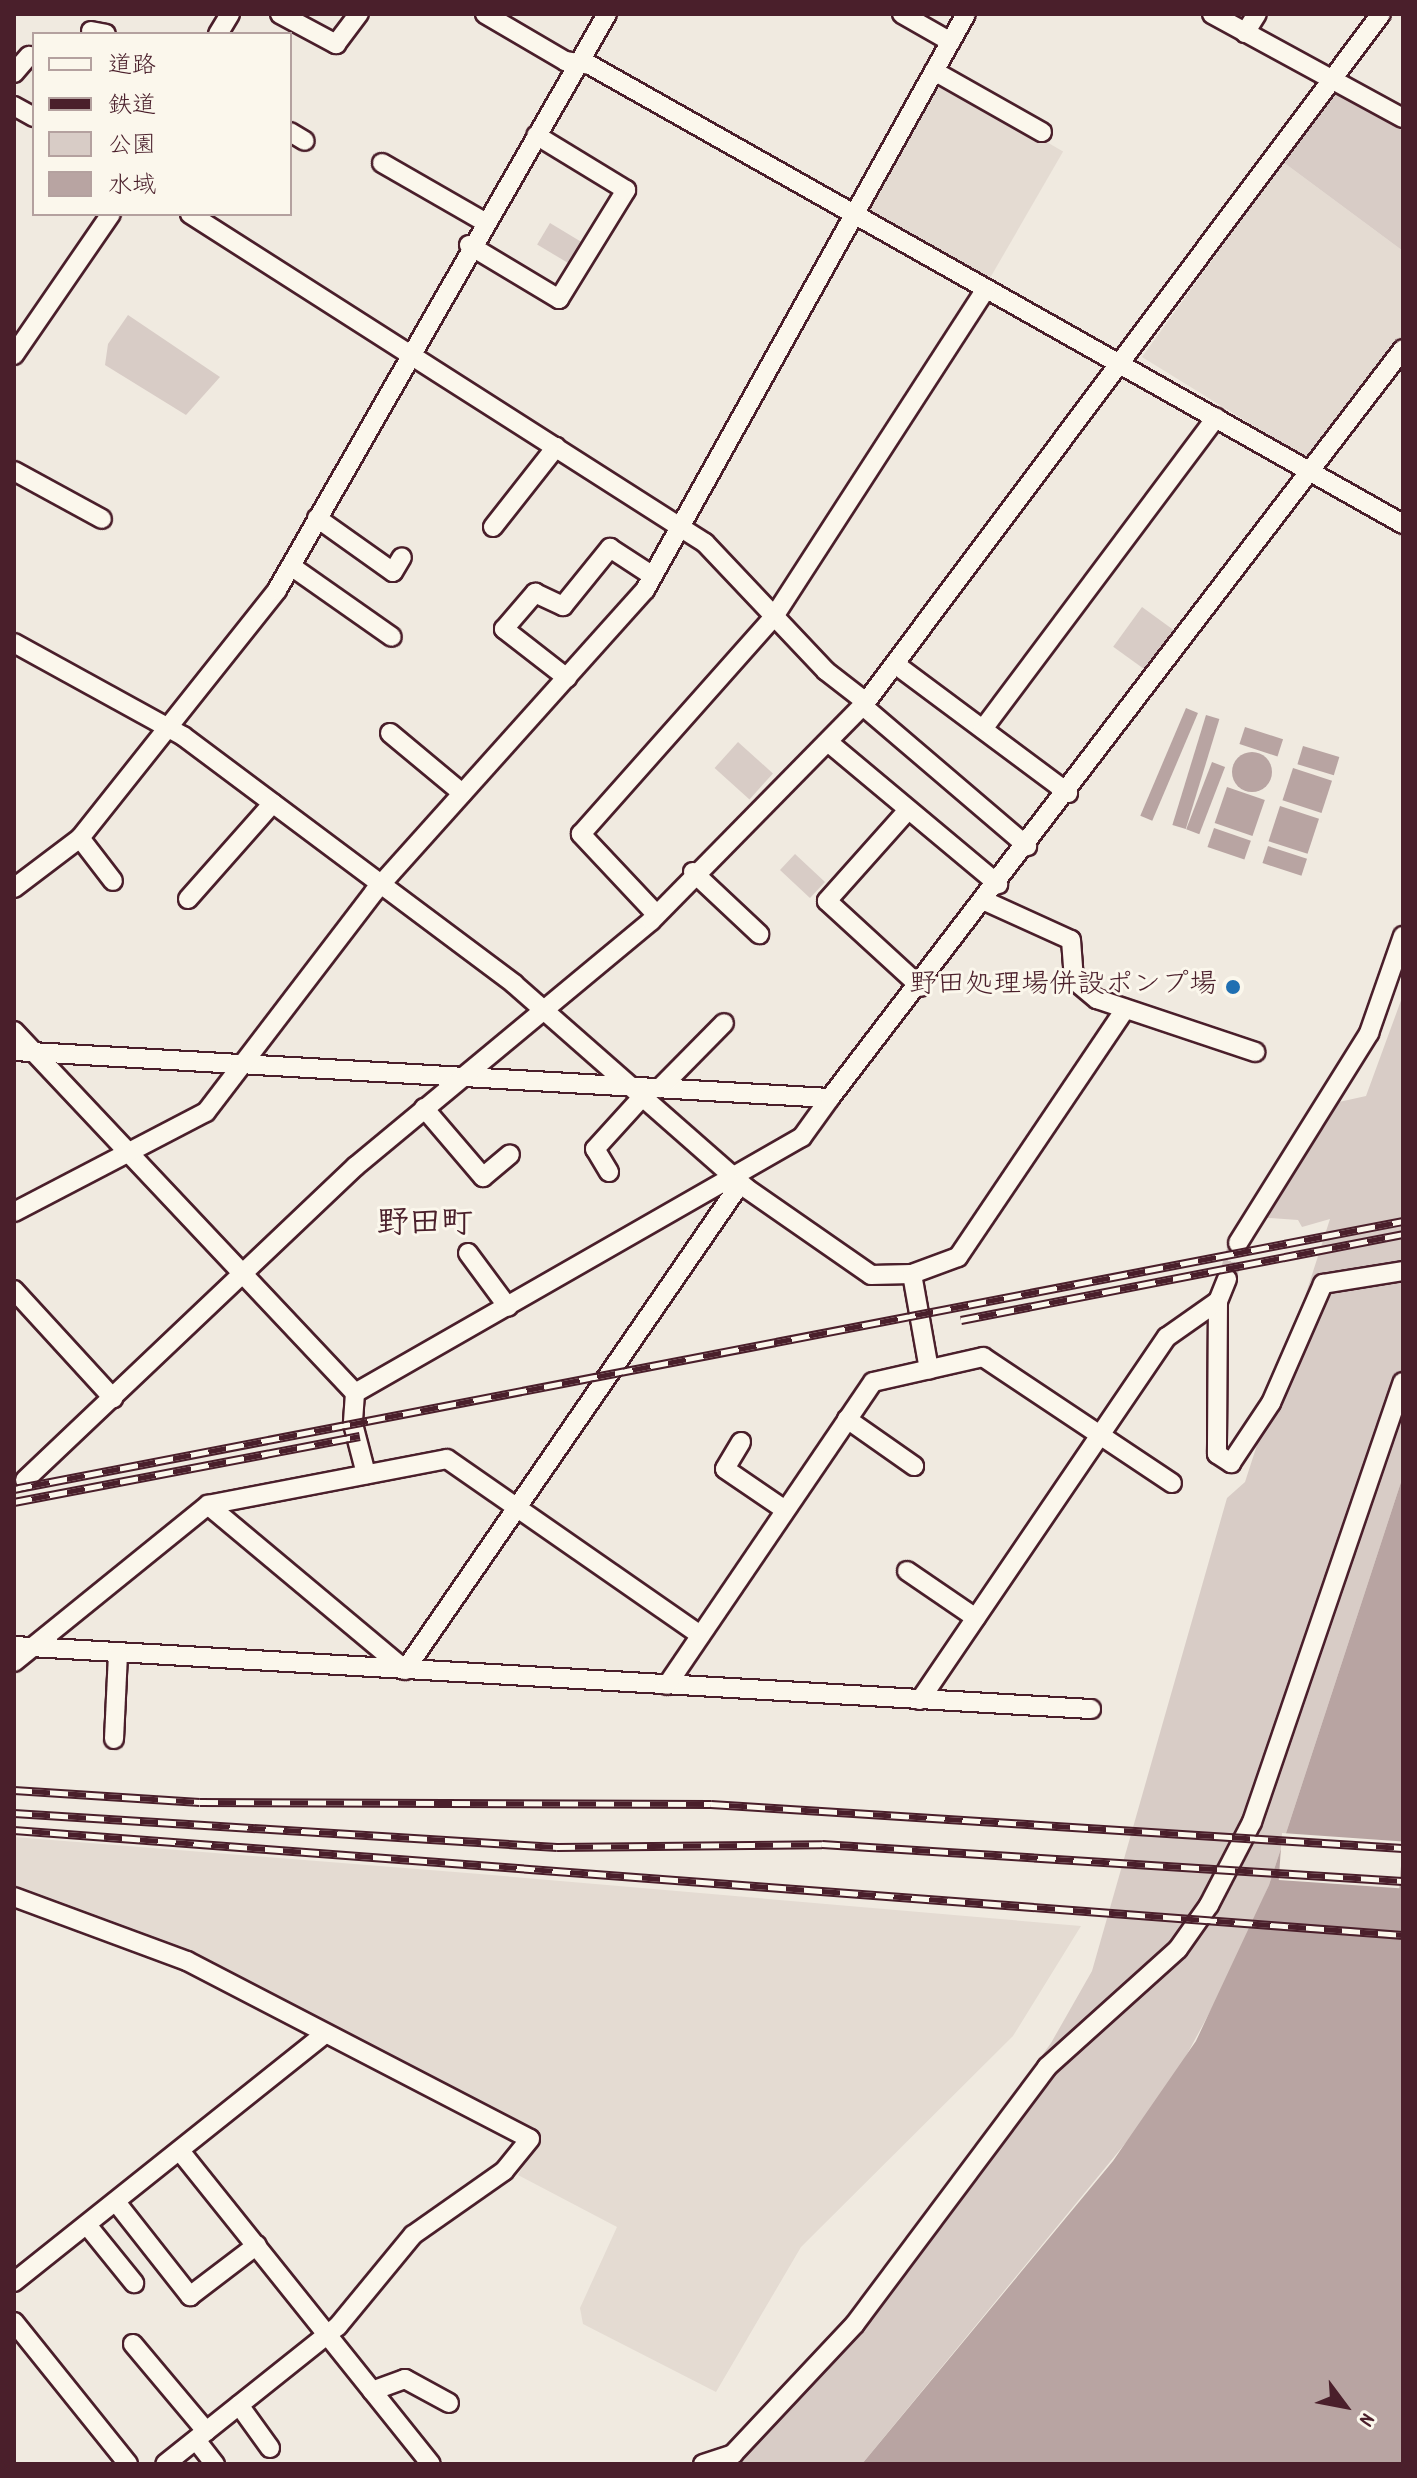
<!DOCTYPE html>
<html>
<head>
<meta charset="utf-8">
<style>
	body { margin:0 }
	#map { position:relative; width:1417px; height:2478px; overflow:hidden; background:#f0eae0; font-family:Dekko,"Klee One",sans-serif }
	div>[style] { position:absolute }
	.built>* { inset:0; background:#e4dbd2; transform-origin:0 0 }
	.green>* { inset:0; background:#d8ccc6; transform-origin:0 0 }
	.water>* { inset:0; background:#b8a4a2; transform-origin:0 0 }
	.round { border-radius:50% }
	.pier>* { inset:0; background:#f0eae0; transform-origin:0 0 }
	.street-tunnel>* { height:18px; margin-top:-9px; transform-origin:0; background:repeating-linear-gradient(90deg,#cfc1bc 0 18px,transparent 0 27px) }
	.roads { filter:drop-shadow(2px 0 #4a1f2b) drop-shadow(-2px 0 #4a1f2b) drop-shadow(0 2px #4a1f2b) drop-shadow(0 -2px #4a1f2b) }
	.street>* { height:18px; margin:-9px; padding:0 9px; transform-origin:9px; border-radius:9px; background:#fbf7ec }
	.rail>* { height:9px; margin-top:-4.5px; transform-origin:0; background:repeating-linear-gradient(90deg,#fbf7ec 0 18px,#4a1f2b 0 36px); box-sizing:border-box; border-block:2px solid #4a1f2b }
	.dots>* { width:22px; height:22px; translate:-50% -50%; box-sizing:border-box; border:4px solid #fbf7ec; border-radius:50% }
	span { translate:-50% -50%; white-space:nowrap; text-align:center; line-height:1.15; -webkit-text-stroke:6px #fbf7ec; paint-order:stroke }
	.poi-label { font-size:28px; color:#4a1f2b }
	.right { translate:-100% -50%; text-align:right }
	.quarter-label { font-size:32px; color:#4a1f2b; font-weight:700 }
	.frame { position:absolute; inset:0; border:16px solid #4a1f2b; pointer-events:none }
	.legend { position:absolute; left:32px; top:32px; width:260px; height:184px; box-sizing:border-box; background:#fbf7ec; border:2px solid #b4a19f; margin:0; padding:10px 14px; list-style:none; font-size:24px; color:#4a1f2b }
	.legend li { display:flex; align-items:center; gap:16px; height:40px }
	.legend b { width:40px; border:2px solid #b4a19f }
	.north { position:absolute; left:1305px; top:2366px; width:80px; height:80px; -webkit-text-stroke:6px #fbf7ec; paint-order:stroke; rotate:122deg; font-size:22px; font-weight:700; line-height:32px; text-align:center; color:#4a1f2b }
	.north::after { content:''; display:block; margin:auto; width:28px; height:36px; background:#4a1f2b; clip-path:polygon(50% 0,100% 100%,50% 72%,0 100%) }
</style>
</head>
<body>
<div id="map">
	<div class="built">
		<i style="left:941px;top:81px;width:141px;height:147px;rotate:30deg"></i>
		<i style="clip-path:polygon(1283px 162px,1403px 251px,1403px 338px,1316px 455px,1304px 457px,1142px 357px)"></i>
		<i style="clip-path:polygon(14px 1837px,480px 1874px,1081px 1926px,1013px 2036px,801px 2247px,716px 2392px,583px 2324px,580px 2308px,617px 2227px,518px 2175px,538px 2140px,188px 1956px,14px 1889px)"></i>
	</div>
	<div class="green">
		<i style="clip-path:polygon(1336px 89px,1403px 128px,1403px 251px,1283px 162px)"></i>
		<i style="left:550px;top:223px;width:42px;height:25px;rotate:31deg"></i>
		<i style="clip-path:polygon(128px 315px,220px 377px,186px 415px,105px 365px,108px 344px)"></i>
		<i style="left:1142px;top:607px;width:42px;height:49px;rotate:36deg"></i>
		<i style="left:738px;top:742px;width:47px;height:35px;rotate:42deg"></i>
		<i style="left:795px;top:854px;width:41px;height:22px;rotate:43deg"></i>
		<i style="clip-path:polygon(1403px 995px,1403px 1476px,1269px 1885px,1232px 1971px,1165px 2095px,862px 2464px,739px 2464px,867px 2318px,857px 2310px,1051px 2043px,1092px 1971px,1227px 1498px,1245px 1482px,1330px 1219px,1302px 1227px,1298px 1220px,1255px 1217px,1339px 1102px,1366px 1096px)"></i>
	</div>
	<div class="water">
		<i style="left:1186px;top:708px;width:13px;height:117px;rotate:23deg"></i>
		<i style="left:1206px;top:715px;width:14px;height:115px;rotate:17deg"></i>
		<i style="left:1245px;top:727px;width:40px;height:18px;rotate:18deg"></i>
		<i style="left:1303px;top:746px;width:38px;height:19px;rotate:17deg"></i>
		<i class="round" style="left:1232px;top:752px;width:40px;height:40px"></i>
		<i style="left:1212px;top:762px;width:14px;height:72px;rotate:21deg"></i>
		<i style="left:1293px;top:768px;width:41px;height:34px;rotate:18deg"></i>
		<i style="left:1227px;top:787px;width:40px;height:38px;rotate:19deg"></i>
		<i style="left:1280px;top:806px;width:41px;height:37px;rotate:18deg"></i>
		<i style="left:1214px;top:828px;width:39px;height:20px;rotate:19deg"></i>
		<i style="left:1268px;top:846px;width:41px;height:18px;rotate:18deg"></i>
		<i style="clip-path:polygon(1403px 1476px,1403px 2464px,862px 2464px,1113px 2161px,1196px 2041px,1269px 1885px)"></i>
	</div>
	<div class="pier">
		<i style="left:1282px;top:1833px;width:121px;height:47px;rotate:4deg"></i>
	</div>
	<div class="street-tunnel">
		<i style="left:1227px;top:1279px;width:38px;rotate:-73deg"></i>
	</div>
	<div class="roads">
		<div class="street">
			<i style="left:280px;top:14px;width:64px;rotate:28.2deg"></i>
			<i style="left:336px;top:44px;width:38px;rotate:-53deg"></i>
			<i style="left:485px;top:14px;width:93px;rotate:30.4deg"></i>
			<i style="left:565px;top:61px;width:25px;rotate:9deg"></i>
			<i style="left:590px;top:65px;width:934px;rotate:29.45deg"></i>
			<i style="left:902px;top:14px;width:56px;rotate:29.7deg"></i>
			<i style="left:1212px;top:14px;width:217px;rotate:28.6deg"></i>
			<i style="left:91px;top:31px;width:15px;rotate:11deg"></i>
			<i style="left:1245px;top:33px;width:22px;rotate:-58deg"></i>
			<i style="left:218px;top:34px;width:23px;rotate:-59deg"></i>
			<i style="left:934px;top:71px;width:124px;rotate:29.5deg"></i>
			<i style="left:14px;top:73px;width:23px;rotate:-49deg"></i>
			<i style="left:14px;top:106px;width:23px;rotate:29deg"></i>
			<i style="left:290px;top:132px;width:17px;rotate:31deg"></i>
			<i style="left:382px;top:163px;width:116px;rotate:29.9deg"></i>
			<i style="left:190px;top:214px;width:611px;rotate:32.57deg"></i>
			<i style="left:705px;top:543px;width:176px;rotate:46.6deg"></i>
			<i style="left:826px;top:671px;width:51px;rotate:37.8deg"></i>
			<i style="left:469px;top:245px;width:105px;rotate:31deg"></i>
			<i style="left:559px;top:299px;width:128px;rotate:-58.4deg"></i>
			<i style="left:626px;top:190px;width:105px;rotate:-148.6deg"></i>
			<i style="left:14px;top:355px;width:171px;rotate:-55.5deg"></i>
			<i style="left:14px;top:471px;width:100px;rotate:28.6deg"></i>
			<i style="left:317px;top:518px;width:93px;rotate:35.4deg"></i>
			<i style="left:393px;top:572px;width:17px;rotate:-59deg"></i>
			<i style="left:493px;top:527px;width:102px;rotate:-51.8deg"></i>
			<i style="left:291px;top:566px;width:123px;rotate:35.1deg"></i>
			<i style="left:14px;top:643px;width:193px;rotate:28.8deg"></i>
			<i style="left:183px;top:736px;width:414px;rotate:36.8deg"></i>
			<i style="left:514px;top:984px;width:309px;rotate:41.3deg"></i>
			<i style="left:746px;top:1188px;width:152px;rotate:34.8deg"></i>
			<i style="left:871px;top:1275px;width:41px;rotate:-1.4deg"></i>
			<i style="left:912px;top:1274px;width:49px;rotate:-20.3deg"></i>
			<i style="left:958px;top:1257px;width:299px;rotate:-56deg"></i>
			<i style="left:895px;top:664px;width:216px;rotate:36.7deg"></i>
			<i style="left:567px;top:678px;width:80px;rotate:-142.1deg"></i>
			<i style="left:504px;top:629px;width:48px;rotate:-49.3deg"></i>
			<i style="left:535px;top:593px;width:31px;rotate:25deg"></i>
			<i style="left:563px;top:606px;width:75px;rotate:-51deg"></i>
			<i style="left:610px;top:548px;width:51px;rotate:33.1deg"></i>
			<i style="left:863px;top:706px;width:216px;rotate:40.5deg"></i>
			<i style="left:983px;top:729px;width:389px;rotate:-53.2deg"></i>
			<i style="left:390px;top:733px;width:94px;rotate:39.8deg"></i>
			<i style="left:828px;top:742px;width:222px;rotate:39.9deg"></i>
			<i style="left:908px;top:810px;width:122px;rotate:131.7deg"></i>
			<i style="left:827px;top:901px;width:127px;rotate:42.5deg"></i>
			<i style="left:80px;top:838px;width:54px;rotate:52.5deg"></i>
			<i style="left:693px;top:872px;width:91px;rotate:43.2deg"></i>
			<i style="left:14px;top:888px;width:83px;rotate:-37.1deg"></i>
			<i style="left:80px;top:838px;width:317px;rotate:-51.5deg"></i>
			<i style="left:277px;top:590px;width:664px;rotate:-60.19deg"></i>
			<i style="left:188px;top:899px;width:128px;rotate:-48.5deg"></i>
			<i style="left:985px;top:901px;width:94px;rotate:24.4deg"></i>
			<i style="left:1071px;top:940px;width:40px;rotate:85.7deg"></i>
			<i style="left:1074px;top:980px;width:30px;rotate:40deg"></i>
			<i style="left:1097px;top:999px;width:167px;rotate:18.5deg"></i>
			<i style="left:656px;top:914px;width:110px;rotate:-133.2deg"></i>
			<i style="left:581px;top:834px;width:289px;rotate:-48.4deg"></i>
			<i style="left:773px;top:618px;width:392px;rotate:-57.1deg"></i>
			<i style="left:14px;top:1031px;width:497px;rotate:46.7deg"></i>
			<i style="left:355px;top:1393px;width:515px;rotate:-29.8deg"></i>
			<i style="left:802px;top:1137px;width:48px;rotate:-54.3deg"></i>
			<i style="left:14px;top:1051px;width:817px;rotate:3.3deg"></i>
			<i style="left:830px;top:1098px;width:943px;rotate:-52.58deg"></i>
			<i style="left:660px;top:1088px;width:91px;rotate:-45.4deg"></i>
			<i style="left:424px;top:1108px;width:91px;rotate:49.5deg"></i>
			<i style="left:483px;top:1177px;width:35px;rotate:-40deg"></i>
			<i style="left:609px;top:1172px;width:27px;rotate:-121deg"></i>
			<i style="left:595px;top:1149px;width:73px;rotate:-47.8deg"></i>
			<i style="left:14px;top:1212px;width:216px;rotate:-27.5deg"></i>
			<i style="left:206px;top:1112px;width:277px;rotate:-52.6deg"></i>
			<i style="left:374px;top:892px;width:406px;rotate:-48.1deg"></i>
			<i style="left:645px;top:590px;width:659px;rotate:-60.87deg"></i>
			<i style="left:1238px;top:1243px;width:248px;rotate:-58deg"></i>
			<i style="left:1369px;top:1033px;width:103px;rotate:-70.7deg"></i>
			<i style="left:468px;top:1253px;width:67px;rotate:53.5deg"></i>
			<i style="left:912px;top:1274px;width:97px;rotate:79.9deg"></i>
			<i style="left:1227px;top:1279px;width:24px;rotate:112deg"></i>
			<i style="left:1218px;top:1301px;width:153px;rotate:90.4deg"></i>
			<i style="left:1217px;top:1454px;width:17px;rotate:33deg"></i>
			<i style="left:1231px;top:1463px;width:72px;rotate:-56.3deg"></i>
			<i style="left:1271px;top:1403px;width:130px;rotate:-66.4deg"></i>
			<i style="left:1323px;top:1284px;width:81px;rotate:-9.2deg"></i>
			<i style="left:14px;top:1290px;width:147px;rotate:47.5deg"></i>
			<i style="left:355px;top:1393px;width:31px;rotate:94deg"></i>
			<i style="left:353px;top:1424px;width:52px;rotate:75.4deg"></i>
			<i style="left:847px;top:1419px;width:82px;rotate:35deg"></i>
			<i style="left:741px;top:1442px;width:31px;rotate:121deg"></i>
			<i style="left:725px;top:1469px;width:73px;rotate:34.3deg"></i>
			<i style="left:25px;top:1480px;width:456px;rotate:-43.5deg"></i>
			<i style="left:356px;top:1166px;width:383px;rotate:-39.7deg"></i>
			<i style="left:651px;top:921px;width:307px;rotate:-45.5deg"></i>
			<i style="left:866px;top:702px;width:859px;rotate:-53.18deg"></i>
			<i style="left:208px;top:1505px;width:257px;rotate:39.9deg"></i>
			<i style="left:405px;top:1670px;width:590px;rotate:-55.42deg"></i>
			<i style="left:907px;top:1571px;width:83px;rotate:34.3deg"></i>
			<i style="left:14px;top:1646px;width:1079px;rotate:3.35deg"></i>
			<i style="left:14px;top:1662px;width:250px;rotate:-39deg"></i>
			<i style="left:208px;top:1505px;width:243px;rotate:-10.9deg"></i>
			<i style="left:447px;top:1459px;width:307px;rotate:34.8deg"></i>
			<i style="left:667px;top:1685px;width:366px;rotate:-55.8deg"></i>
			<i style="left:873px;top:1382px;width:113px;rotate:-12.8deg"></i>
			<i style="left:983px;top:1357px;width:227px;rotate:33.7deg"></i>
			<i style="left:920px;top:1700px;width:439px;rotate:-55.8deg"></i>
			<i style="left:1167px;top:1337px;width:62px;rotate:-35.2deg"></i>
			<i style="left:114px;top:1739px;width:86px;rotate:-87.3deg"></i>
			<i style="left:14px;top:1897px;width:184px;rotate:20.3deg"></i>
			<i style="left:187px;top:1961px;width:386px;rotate:27.4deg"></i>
			<i style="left:530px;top:2139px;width:41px;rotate:129.1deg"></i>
			<i style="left:504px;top:2171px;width:111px;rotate:144.9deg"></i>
			<i style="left:413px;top:2235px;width:118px;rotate:129.5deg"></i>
			<i style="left:338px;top:2326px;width:221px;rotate:141.4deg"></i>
			<i style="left:180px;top:2151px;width:401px;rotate:51.3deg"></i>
			<i style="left:116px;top:2202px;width:120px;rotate:51.8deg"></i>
			<i style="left:190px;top:2296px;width:84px;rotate:-37.3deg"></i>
			<i style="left:87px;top:2225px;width:75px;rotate:51deg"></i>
			<i style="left:14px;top:2282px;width:398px;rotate:-38.6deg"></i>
			<i style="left:14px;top:2322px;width:182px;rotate:51.2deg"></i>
			<i style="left:133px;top:2344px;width:114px;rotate:50deg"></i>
			<i style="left:372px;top:2391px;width:35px;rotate:-20deg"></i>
			<i style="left:405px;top:2379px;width:50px;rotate:28.6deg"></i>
			<i style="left:239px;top:2405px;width:53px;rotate:54.2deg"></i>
			<i style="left:196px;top:2440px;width:31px;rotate:52deg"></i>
			<i style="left:703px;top:2464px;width:32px;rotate:-18deg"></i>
			<i style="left:733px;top:2454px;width:178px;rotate:-46.8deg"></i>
			<i style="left:855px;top:2324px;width:321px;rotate:-53.2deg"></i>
			<i style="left:1047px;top:2067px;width:176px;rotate:-42deg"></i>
			<i style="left:1178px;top:1949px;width:54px;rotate:-54.8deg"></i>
			<i style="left:1209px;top:1905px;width:93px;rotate:-62.6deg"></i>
			<i style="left:1252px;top:1822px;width:465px;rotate:-71.1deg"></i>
		</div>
	</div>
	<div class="rail">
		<i style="left:961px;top:1320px;width:450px;rotate:-11deg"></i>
		<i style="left:14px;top:1489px;width:1415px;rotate:-10.92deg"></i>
		<i style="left:14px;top:1502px;width:352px;rotate:-10.8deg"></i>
		<i style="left:14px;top:1790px;width:186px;rotate:3.7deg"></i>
		<i style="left:200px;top:1802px;width:511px;rotate:0.22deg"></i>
		<i style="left:711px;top:1804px;width:693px;rotate:3.64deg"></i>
		<i style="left:14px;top:1813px;width:544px;rotate:3.58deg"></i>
		<i style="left:557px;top:1847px;width:265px;rotate:-0.6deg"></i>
		<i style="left:822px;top:1844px;width:582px;rotate:3.64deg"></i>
		<i style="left:14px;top:1830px;width:1393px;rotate:4.32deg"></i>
	</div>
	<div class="dots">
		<i style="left:1233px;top:987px;background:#1f6fb2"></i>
	</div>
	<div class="poi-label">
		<span class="right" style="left:1217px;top:987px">野田処理場併設ポンプ場</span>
	</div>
	<div class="quarter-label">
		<span style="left:425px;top:1226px">野田町</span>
	</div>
	<div class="frame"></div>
	<ul class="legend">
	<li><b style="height:10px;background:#fbf7ec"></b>道路</li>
	<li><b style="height:10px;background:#4a1f2b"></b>鉄道</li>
	<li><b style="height:22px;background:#d8ccc6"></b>公園</li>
	<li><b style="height:22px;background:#b8a4a2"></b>水域</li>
	</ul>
	<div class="north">N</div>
</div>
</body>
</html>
